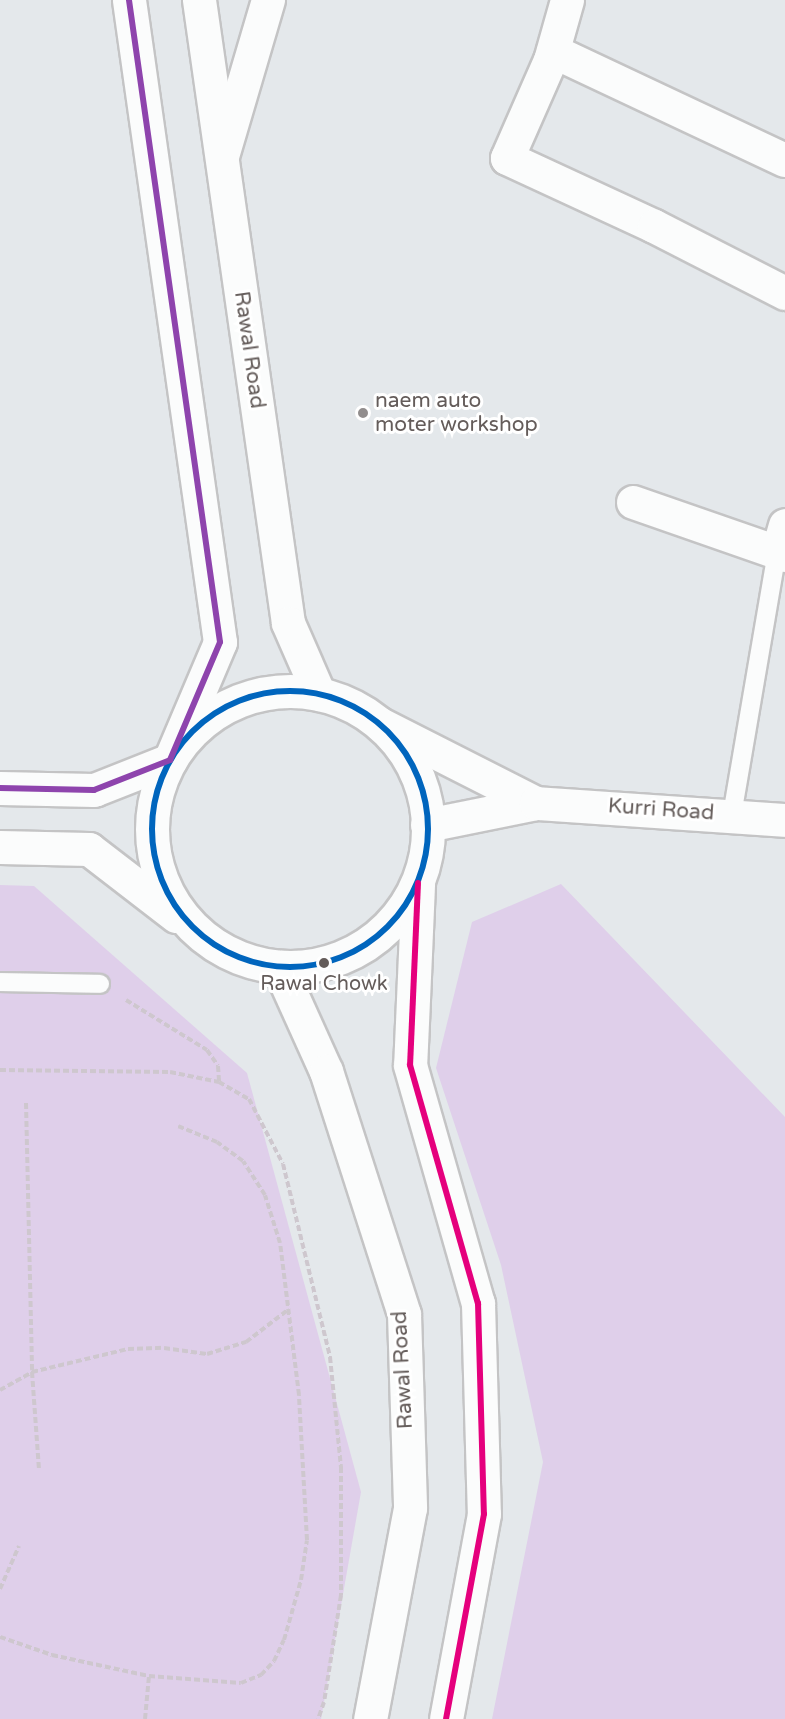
<!DOCTYPE html>
<html>
<head>
<meta charset="utf-8">
<style>
	body { margin:0 }
	#map { position:relative; width:785px; height:1719px; overflow:hidden; background:#e4e8eb; font-family:"Varela Round",sans-serif }
	div>[style] { position:absolute }
	.green>* { inset:0; background:#dfcfea }
	.path>* { height:4px; margin-top:-2px; transform-origin:0; background:repeating-linear-gradient(90deg,#cec7ce 0 6px,transparent 0 9px) }
	.roads { filter:drop-shadow(2px 0 #c4c4c5) drop-shadow(-2px 0 #c4c4c5) drop-shadow(0 2px #c4c4c5) drop-shadow(0 -2px #c4c4c5) }
	.service>* { height:18px; margin:-9px; padding:0 9px; transform-origin:9px; border-radius:9px; background:#fbfcfc }
	.minor>* { height:33px; margin:-16.5px; padding:0 16.5px; transform-origin:16.5px; border-radius:16.5px; background:#fbfcfc }
	.tertiary>* { height:33px; margin:-16.5px; padding:0 16.5px; transform-origin:16.5px; border-radius:16.5px; background:#fbfcfc }
	.secondary>* { height:33px; margin:-16.5px; padding:0 16.5px; transform-origin:16.5px; border-radius:16.5px; background:#fbfcfc }
	.secondary>.ring { margin:-16.5px; padding:0; box-sizing:content-box; background:none; border:33px solid #fbfcfc; border-radius:50% }
	.bus-1>* { height:6px; margin:-3px; padding:0 3px; transform-origin:3px; border-radius:3px; background:#0065bd }
	.bus-1>.ring { margin:-3px; padding:0; box-sizing:content-box; background:none; border:6px solid #0065bd; border-radius:50% }
	.bus-2>* { height:6px; margin:-3px; padding:0 3px; transform-origin:3px; border-radius:3px; background:#8e44ad }
	.bus-3>* { height:6px; margin:-3px; padding:0 3px; transform-origin:3px; border-radius:3px; background:#e5007d }
	.dots>* { width:16px; height:16px; translate:-50% -50%; box-sizing:border-box; border:3px solid #fff; border-radius:50% }
	span { translate:-50% -50%; white-space:nowrap; text-align:center; line-height:1.15; -webkit-text-stroke:6px #fff; paint-order:stroke }
	.bus-label { font-size:20px; color:#645c5a }
	.street-label { font-size:21px; color:#645c5a }
	.poi-label { font-size:21px; color:#645c5a }
	.left { translate:0 -50%; text-align:left }
</style>
</head>
<body>
<div id="map">
	<div class="green">
		<i style="clip-path:polygon(561px 884px,785px 1117px,785px 1719px,492px 1719px,543px 1462px,501px 1265px,436px 1068px,472px 922px)"></i>
		<i style="clip-path:polygon(0 885px,34px 886px,247px 1073px,361px 1492px,321px 1719px,0 1719px)"></i>
	</div>
	<div class="path">
		<i style="left:126px;top:1000px;width:95px;rotate:31.7deg"></i>
		<i style="left:207px;top:1050px;width:19px;rotate:55deg"></i>
		<i style="left:218px;top:1066px;width:16px;rotate:86deg"></i>
		<i style="left:0;top:1070px;width:170px;rotate:0.7deg"></i>
		<i style="left:170px;top:1072px;width:50px;rotate:11.5deg"></i>
		<i style="left:219px;top:1082px;width:34px;rotate:30deg"></i>
		<i style="left:249px;top:1099px;width:73px;rotate:62.4deg"></i>
		<i style="left:283px;top:1164px;width:199px;rotate:76.3deg"></i>
		<i style="left:330px;top:1357px;width:111px;rotate:84.3deg"></i>
		<i style="left:341px;top:1467px;width:128px;rotate:90deg"></i>
		<i style="left:341px;top:1595px;width:108px;rotate:99deg"></i>
		<i style="left:324px;top:1702px;width:18px;rotate:109deg"></i>
		<i style="left:26px;top:1103px;width:269px;rotate:88.7deg"></i>
		<i style="left:32px;top:1372px;width:97px;rotate:85.9deg"></i>
		<i style="left:0;top:1390px;width:37px;rotate:-29deg"></i>
		<i style="left:32px;top:1372px;width:99px;rotate:-13.5deg"></i>
		<i style="left:128px;top:1349px;width:36px;rotate:-2deg"></i>
		<i style="left:164px;top:1348px;width:43px;rotate:7.9deg"></i>
		<i style="left:207px;top:1354px;width:41px;rotate:-17.1deg"></i>
		<i style="left:246px;top:1342px;width:54px;rotate:-37.5deg"></i>
		<i style="left:0;top:1589px;width:47px;rotate:-66.2deg"></i>
		<i style="left:0;top:1637px;width:55px;rotate:19.1deg"></i>
		<i style="left:52px;top:1655px;width:99px;rotate:12.2deg"></i>
		<i style="left:149px;top:1676px;width:92px;rotate:4.4deg"></i>
		<i style="left:241px;top:1683px;width:22px;rotate:-22deg"></i>
		<i style="left:261px;top:1675px;width:19px;rotate:-47deg"></i>
		<i style="left:274px;top:1661px;width:23px;rotate:-65deg"></i>
		<i style="left:284px;top:1640px;width:62px;rotate:-74.2deg"></i>
		<i style="left:301px;top:1580px;width:40px;rotate:-81.5deg"></i>
		<i style="left:307px;top:1540px;width:145px;rotate:-93.2deg"></i>
		<i style="left:299px;top:1395px;width:153px;rotate:-97.1deg"></i>
		<i style="left:280px;top:1243px;width:50px;rotate:-107.4deg"></i>
		<i style="left:265px;top:1195px;width:40px;rotate:-122.9deg"></i>
		<i style="left:243px;top:1161px;width:32px;rotate:-144deg"></i>
		<i style="left:217px;top:1142px;width:42px;rotate:-157.7deg"></i>
		<i style="left:145px;top:1719px;width:43px;rotate:-84.7deg"></i>
	</div>
	<div class="roads">
		<div class="service">
			<i style="left:732px;top:815px;width:266px;rotate:-80.3deg"></i>
			<i style="left:0;top:982px;width:100px;rotate:1.1deg"></i>
		</div>
		<div class="minor">
			<i style="left:567px;top:0;width:62px;rotate:105.8deg"></i>
			<i style="left:550px;top:60px;width:107px;rotate:113.7deg"></i>
			<i style="left:507px;top:158px;width:162px;rotate:24.8deg"></i>
			<i style="left:654px;top:226px;width:147px;rotate:27.1deg"></i>
			<i style="left:553px;top:51px;width:256px;rotate:25.2deg"></i>
			<i style="left:222px;top:156px;width:163px;rotate:-73.6deg"></i>
			<i style="left:633px;top:502px;width:161px;rotate:19.2deg"></i>
			<i style="left:777px;top:553px;width:29px;rotate:-74deg"></i>
		</div>
		<div class="tertiary">
			<i style="left:380px;top:724px;width:175px;rotate:26.9deg"></i>
			<i style="left:427px;top:825px;width:111px;rotate:-11.4deg"></i>
			<i style="left:536px;top:803px;width:250px;rotate:3.9deg"></i>
		</div>
		<div class="secondary">
			<i style="left:199px;top:0;width:629px;rotate:81.87deg"></i>
			<i style="left:288px;top:623px;width:77px;rotate:66.4deg"></i>
			<i class="ring" style="left:152px;top:691px;width:243px;height:243px"></i>
			<i style="left:0;top:788px;width:94px;rotate:1.2deg"></i>
			<i style="left:94px;top:790px;width:82px;rotate:-21.5deg"></i>
			<i style="left:170px;top:760px;width:128px;rotate:-67deg"></i>
			<i style="left:220px;top:642px;width:648px;rotate:-98.07deg"></i>
			<i style="left:0;top:847px;width:89px;rotate:1.3deg"></i>
			<i style="left:89px;top:849px;width:110px;rotate:37.6deg"></i>
			<i style="left:418px;top:885px;width:180px;rotate:92.5deg"></i>
			<i style="left:410px;top:1065px;width:248px;rotate:74.1deg"></i>
			<i style="left:478px;top:1303px;width:211px;rotate:88.4deg"></i>
			<i style="left:484px;top:1514px;width:208px;rotate:100.5deg"></i>
			<i style="left:279px;top:967px;width:114px;rotate:65.7deg"></i>
			<i style="left:326px;top:1071px;width:255px;rotate:72.2deg"></i>
			<i style="left:404px;top:1314px;width:194px;rotate:88.2deg"></i>
			<i style="left:410px;top:1508px;width:215px;rotate:100.7deg"></i>
		</div>
	</div>
	<div class="bus-1">
		<i class="ring" style="left:152px;top:691px;width:270px;height:270px"></i>
	</div>
	<div class="bus-2">
		<i style="left:0;top:788px;width:94px;rotate:1.2deg"></i>
		<i style="left:94px;top:790px;width:82px;rotate:-21.5deg"></i>
		<i style="left:170px;top:760px;width:128px;rotate:-67deg"></i>
		<i style="left:220px;top:642px;width:648px;rotate:-98.07deg"></i>
	</div>
	<div class="bus-3">
		<i style="left:418px;top:883px;width:182px;rotate:92.5deg"></i>
		<i style="left:410px;top:1065px;width:248px;rotate:74.1deg"></i>
		<i style="left:478px;top:1303px;width:211px;rotate:88.4deg"></i>
		<i style="left:484px;top:1514px;width:208px;rotate:100.5deg"></i>
	</div>
	<div class="dots">
		<i style="left:363px;top:413px;background:#918d8d"></i>
		<i style="left:324px;top:963px;background:#645c5a"></i>
	</div>
	<div class="bus-label">
		<span style="left:324px;top:984px">Rawal Chowk</span>
	</div>
	<div class="street-label">
		<span style="left:249px;top:350px;rotate:82deg">Rawal Road</span>
		<span style="left:661px;top:810px;rotate:4deg">Kurri Road</span>
		<span style="left:403px;top:1370px;rotate:-93deg">Rawal Road</span>
	</div>
	<div class="poi-label">
		<span class="left" style="left:375px;top:413px">naem auto<br>moter workshop</span>
	</div>
</div>
</body>
</html>
